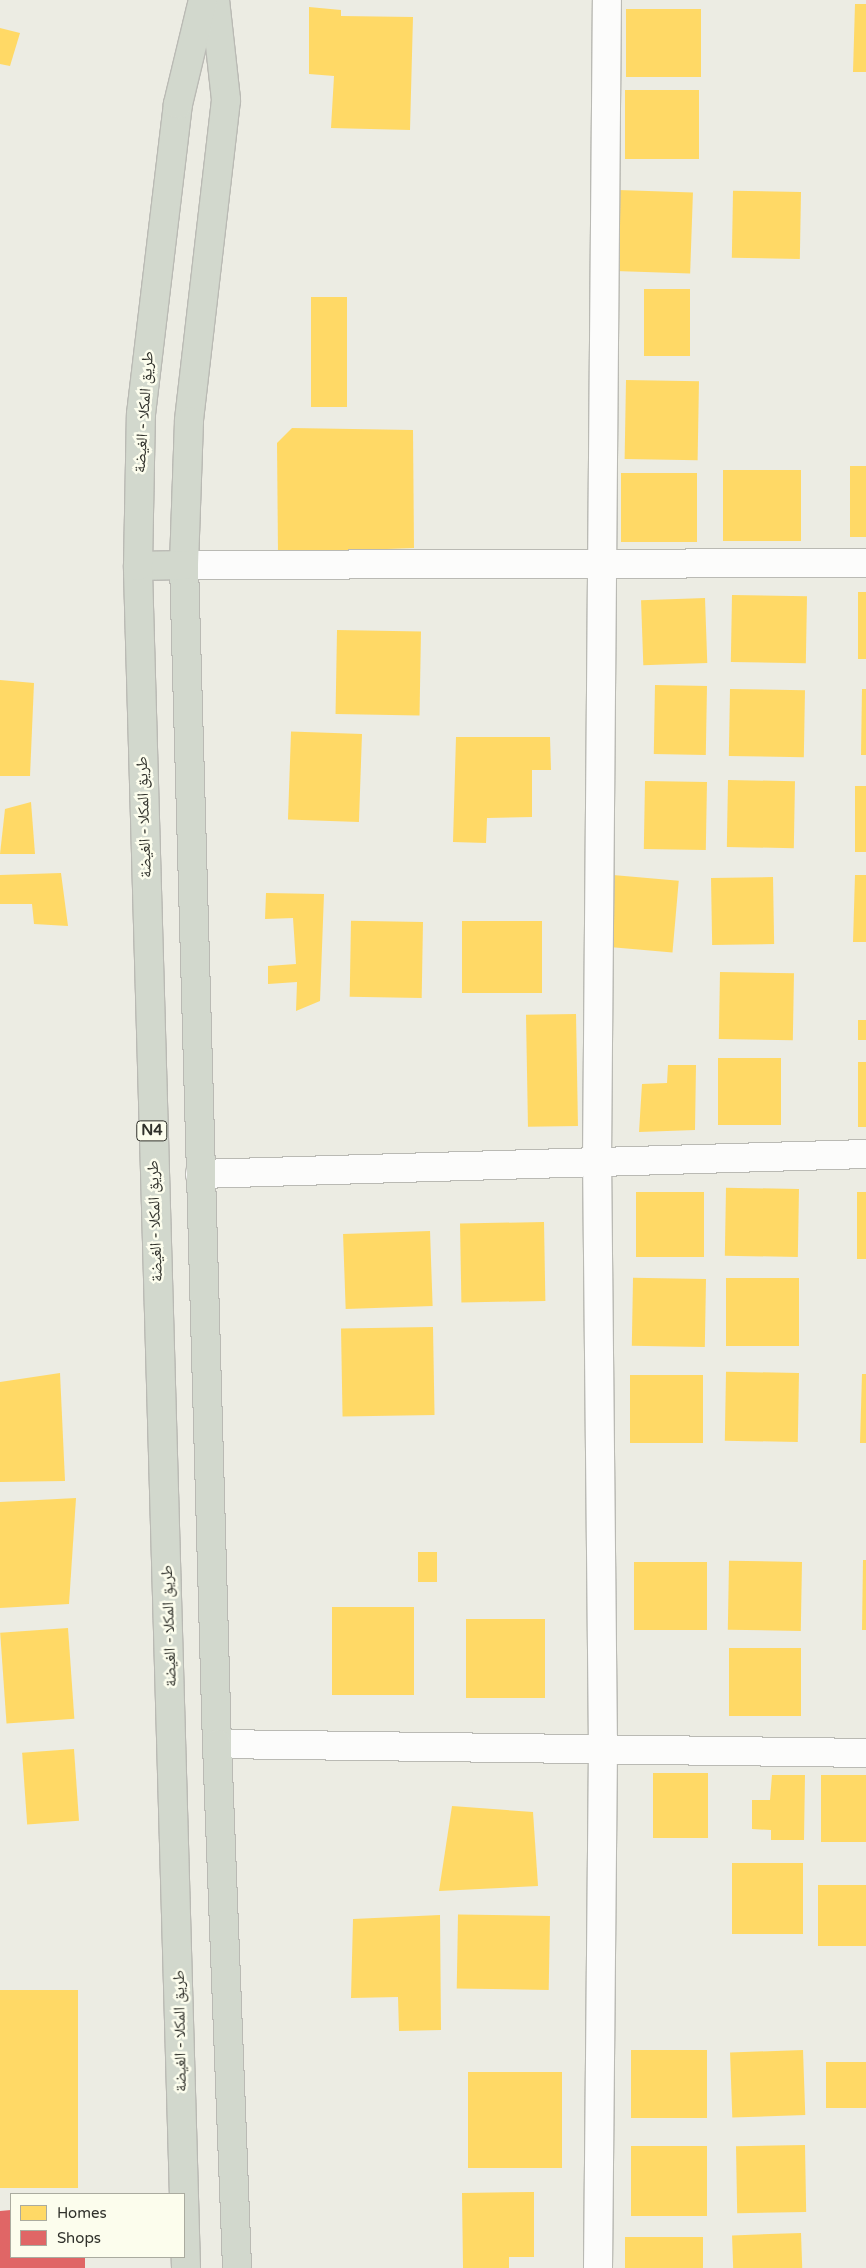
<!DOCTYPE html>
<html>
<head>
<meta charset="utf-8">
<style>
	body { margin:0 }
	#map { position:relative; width:866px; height:2268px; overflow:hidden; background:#ecece3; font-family:"Varela Round","Noto Naskh Arabic",sans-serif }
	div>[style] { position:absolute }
	.homes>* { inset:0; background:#ffd966; transform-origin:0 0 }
	.shops>* { inset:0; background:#e06666 }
	.roads { filter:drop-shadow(1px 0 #babab4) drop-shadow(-1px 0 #babab4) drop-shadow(0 1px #babab4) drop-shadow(0 -1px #babab4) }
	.street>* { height:28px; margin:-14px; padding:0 14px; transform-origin:14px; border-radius:14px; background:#fcfcfb }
	.highway>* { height:28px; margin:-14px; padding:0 14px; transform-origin:14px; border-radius:14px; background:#d2d8cd }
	span { translate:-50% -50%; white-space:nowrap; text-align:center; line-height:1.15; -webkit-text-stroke:5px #fcfded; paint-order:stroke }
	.shield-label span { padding:1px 4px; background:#fcfded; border:1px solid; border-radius:4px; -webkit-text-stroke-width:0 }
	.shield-label { font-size:15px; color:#30312b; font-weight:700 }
	.street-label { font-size:16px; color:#30312b }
	.legend { position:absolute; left:10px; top:2193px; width:175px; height:65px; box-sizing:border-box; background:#fcfded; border:1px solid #aaab9f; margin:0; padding:6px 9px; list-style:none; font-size:15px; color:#30312b }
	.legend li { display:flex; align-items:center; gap:10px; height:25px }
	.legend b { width:25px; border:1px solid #aaab9f }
</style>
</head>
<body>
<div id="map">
	<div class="homes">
		<i style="clip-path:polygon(855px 4px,866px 4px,866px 72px,853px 72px)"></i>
		<i style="clip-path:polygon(309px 7px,341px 10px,341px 16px,413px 17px,410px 130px,331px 128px,334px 76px,309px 74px)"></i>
		<i style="left:626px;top:9px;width:75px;height:68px"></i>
		<i style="clip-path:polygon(0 28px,20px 33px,10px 66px,0 64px)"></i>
		<i style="left:625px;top:90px;width:74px;height:69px"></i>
		<i style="left:618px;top:190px;width:75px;height:81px;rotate:2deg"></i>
		<i style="left:801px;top:192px;width:67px;height:68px;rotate:91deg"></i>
		<i style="left:644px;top:289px;width:46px;height:67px"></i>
		<i style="left:311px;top:297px;width:36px;height:110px"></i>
		<i style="left:626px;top:380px;width:73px;height:79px;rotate:1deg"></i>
		<i style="clip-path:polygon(292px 428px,413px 430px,414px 548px,278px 553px,277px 443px)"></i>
		<i style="left:850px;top:466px;width:16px;height:71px"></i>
		<i style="left:801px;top:470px;width:71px;height:78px;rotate:90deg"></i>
		<i style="left:621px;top:473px;width:76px;height:69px"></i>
		<i style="left:858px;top:592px;width:8px;height:67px"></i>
		<i style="left:732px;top:595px;width:75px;height:67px;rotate:1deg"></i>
		<i style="left:705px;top:598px;width:65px;height:64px;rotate:88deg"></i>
		<i style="left:337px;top:630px;width:84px;height:84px;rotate:1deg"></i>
		<i style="clip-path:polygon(0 680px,34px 683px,30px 776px,0 776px)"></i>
		<i style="left:655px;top:685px;width:52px;height:69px;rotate:1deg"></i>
		<i style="left:730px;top:689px;width:75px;height:67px;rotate:1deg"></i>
		<i style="clip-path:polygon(862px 689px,866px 689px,866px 755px,861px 755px)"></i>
		<i style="left:362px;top:734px;width:88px;height:71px;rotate:92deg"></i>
		<i style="clip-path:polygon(456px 737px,550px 737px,551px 770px,532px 770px,532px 817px,487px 818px,486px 843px,453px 842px)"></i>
		<i style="left:728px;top:780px;width:67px;height:67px;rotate:1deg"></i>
		<i style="left:645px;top:781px;width:62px;height:68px;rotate:1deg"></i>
		<i style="left:855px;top:786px;width:11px;height:66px"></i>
		<i style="clip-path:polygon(31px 802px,35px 854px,0 854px,5px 809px)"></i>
		<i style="clip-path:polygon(61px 873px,68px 926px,34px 924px,32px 904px,0 904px,0 875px)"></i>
		<i style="left:613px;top:875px;width:66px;height:72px;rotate:5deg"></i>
		<i style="clip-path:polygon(855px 875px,866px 875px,866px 942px,853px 942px)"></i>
		<i style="left:773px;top:877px;width:67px;height:62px;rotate:89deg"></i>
		<i style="clip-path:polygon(266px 893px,324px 894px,320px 1001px,296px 1011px,297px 982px,268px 984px,268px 966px,296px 964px,293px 918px,265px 919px)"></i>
		<i style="left:542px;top:921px;width:72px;height:80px;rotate:90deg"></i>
		<i style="left:423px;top:922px;width:76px;height:72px;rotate:91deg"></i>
		<i style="left:720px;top:972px;width:74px;height:67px;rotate:1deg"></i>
		<i style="left:576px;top:1014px;width:112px;height:50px;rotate:89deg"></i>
		<i style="left:866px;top:1020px;width:20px;height:8px;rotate:90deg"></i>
		<i style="left:718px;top:1058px;width:63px;height:67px"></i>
		<i style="left:858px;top:1062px;width:8px;height:65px"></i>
		<i style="clip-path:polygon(668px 1065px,696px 1065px,695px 1130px,639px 1132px,642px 1084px,667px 1083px)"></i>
		<i style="left:799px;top:1189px;width:68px;height:73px;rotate:91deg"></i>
		<i style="left:704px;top:1192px;width:65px;height:68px;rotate:90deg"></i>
		<i style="left:857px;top:1192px;width:9px;height:67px"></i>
		<i style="left:544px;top:1222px;width:79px;height:84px;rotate:89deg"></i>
		<i style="left:430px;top:1231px;width:75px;height:87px;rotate:88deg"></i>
		<i style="left:726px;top:1278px;width:73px;height:68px"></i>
		<i style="left:706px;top:1279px;width:68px;height:73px;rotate:91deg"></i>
		<i style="left:433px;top:1327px;width:88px;height:92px;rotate:89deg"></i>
		<i style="clip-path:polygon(60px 1373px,65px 1481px,0 1482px,0 1382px)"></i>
		<i style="left:799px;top:1373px;width:69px;height:73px;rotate:91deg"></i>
		<i style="clip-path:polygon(862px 1374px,866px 1374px,866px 1443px,860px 1443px)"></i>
		<i style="left:630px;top:1375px;width:73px;height:68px"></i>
		<i style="clip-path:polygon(76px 1498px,69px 1604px,0 1608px,0 1502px)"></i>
		<i style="left:418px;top:1552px;width:19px;height:30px"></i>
		<i style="clip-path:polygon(863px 1560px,866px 1560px,866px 1630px,862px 1630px)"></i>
		<i style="left:634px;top:1562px;width:73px;height:68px"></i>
		<i style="left:802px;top:1562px;width:69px;height:73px;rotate:91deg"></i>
		<i style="left:332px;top:1607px;width:82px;height:88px"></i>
		<i style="left:466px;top:1619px;width:79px;height:79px"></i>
		<i style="left:68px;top:1628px;width:91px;height:68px;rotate:86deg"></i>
		<i style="left:729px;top:1648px;width:72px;height:68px"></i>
		<i style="left:74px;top:1749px;width:72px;height:52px;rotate:86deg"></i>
		<i style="left:653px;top:1773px;width:55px;height:65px"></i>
		<i style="clip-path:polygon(772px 1775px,805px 1775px,804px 1840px,771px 1840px,771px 1830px,752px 1829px,752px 1800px,770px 1800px)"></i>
		<i style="left:821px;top:1775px;width:45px;height:67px"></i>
		<i style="clip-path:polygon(452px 1806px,533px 1812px,538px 1886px,439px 1891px)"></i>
		<i style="left:732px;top:1863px;width:71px;height:71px"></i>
		<i style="left:818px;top:1885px;width:48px;height:61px"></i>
		<i style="clip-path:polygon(440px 1915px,441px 2030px,399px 2031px,398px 1997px,351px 1998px,353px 1919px)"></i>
		<i style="left:550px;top:1916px;width:74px;height:92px;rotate:91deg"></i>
		<i style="left:78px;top:1990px;width:198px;height:78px;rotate:90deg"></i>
		<i style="left:631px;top:2050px;width:76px;height:68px"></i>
		<i style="left:803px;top:2050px;width:65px;height:73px;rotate:88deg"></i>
		<i style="left:826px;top:2062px;width:40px;height:46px"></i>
		<i style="left:562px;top:2072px;width:96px;height:94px;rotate:90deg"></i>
		<i style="left:805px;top:2145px;width:67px;height:69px;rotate:89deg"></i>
		<i style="left:707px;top:2146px;width:70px;height:76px;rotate:90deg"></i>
		<i style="clip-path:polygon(534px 2192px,534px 2257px,509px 2257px,509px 2268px,463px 2268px,462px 2193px)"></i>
		<i style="left:801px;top:2233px;width:35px;height:69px;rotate:88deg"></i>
		<i style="left:625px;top:2237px;width:78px;height:31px"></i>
	</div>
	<div class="shops">
		<i style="clip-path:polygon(11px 2210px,11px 2257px,85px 2257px,85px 2268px,0 2268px,0 2211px)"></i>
	</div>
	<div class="roads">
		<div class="street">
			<i style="left:184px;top:565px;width:682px;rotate:-0.17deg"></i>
			<i style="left:200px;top:1174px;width:666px;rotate:-1.72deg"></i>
			<i style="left:217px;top:1744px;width:649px;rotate:0.79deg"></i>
			<i style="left:598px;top:2268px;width:520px;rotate:-89.45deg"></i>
			<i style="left:603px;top:1748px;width:588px;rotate:-90.58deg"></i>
			<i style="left:597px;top:1160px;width:1160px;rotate:-89.51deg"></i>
		</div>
		<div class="highway">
			<i style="left:215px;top:0;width:101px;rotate:83.7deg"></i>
			<i style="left:226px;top:100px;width:323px;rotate:96.6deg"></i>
			<i style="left:189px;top:421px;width:144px;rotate:92deg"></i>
			<i style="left:184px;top:565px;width:1179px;rotate:88.4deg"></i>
			<i style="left:217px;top:1744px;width:524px;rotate:87.81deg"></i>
			<i style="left:138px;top:566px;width:46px;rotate:-1.2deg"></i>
			<i style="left:186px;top:2268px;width:1703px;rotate:-91.62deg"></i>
			<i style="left:138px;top:566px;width:152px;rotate:-88.9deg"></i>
			<i style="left:141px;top:414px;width:312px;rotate:-83.2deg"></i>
			<i style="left:178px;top:104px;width:107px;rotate:-76.5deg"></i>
		</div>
	</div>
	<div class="shield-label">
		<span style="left:152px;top:1131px">N4</span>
	</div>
	<div class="street-label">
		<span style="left:144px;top:412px;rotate:-86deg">طريق المكلا - الغيضة</span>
		<span style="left:144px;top:817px;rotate:-92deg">طريق المكلا - الغيضة</span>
		<span style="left:155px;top:1221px;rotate:-92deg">طريق المكلا - الغيضة</span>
		<span style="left:169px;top:1626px;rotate:-92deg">طريق المكلا - الغيضة</span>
		<span style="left:180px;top:2031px;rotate:-91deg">طريق المكلا - الغيضة</span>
	</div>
	<ul class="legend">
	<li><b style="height:14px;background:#ffd966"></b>Homes</li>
	<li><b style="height:14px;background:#e06666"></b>Shops</li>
	</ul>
</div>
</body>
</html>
